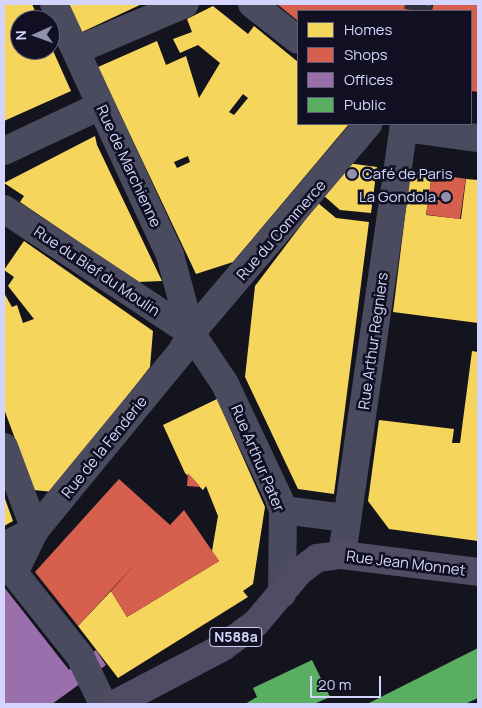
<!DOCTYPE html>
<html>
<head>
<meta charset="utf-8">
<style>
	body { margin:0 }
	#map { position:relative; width:482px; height:708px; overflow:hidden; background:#14141e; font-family:Manrope,sans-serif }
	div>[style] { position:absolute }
	.homes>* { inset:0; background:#f6d55c }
	.shops>* { inset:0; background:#d6604d; transform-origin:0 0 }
	.offices>* { inset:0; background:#9970ab }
	.public>* { inset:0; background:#5aae61 }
	.minor-tunnel>* { height:28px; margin-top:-14px; transform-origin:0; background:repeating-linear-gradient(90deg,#31313f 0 28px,transparent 0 42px) }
	.minor>* { height:28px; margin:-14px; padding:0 14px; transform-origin:14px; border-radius:14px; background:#4a4b5e }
	.major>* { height:28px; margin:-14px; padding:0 14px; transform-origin:14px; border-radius:14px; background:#514b64 }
	.dots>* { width:14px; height:14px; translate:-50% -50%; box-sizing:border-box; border:2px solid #111022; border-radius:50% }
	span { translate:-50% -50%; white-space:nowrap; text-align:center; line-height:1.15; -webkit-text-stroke:5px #111022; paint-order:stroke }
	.shield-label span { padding:1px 4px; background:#111022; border:1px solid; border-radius:4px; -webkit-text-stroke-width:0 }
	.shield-label { font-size:14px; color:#d5d4fc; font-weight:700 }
	.street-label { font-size:15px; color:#d5d4fc }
	.poi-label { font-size:15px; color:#d5d4fc }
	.left { translate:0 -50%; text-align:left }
	.right { translate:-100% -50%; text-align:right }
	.frame { position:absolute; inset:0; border:5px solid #d5d4fc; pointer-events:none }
	.legend { position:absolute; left:297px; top:10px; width:175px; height:115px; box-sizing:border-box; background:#111022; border:1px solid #5f5e79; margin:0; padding:6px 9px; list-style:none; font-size:15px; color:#d5d4fc }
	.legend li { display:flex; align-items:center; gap:10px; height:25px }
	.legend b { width:25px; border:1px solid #5f5e79 }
	.north { position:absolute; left:10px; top:10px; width:50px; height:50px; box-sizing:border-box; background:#111022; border:1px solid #5f5e79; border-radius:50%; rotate:268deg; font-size:14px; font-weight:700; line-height:20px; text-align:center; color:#d5d4fc }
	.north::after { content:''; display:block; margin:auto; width:18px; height:22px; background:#9191ae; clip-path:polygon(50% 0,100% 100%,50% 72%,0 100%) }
	.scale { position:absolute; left:310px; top:676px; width:71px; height:22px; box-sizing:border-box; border:2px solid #d5d4fc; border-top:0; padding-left:6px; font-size:15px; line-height:18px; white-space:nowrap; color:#d5d4fc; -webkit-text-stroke:4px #111022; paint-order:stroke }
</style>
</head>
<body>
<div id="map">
	<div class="homes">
		<i style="clip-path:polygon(4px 4px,32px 4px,39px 20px,20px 20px,20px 50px,50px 50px,50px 44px,71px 91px,4px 121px)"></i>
		<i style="clip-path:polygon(69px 4px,142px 4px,82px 32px)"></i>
		<i style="clip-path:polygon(evenodd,213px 6px,248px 34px,254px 26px,298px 62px,298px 124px,349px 124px,233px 262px,196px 274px,98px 67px,157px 41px,166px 65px,186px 56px,199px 98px,220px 63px,198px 45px,180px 53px,173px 39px,192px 32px,187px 19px,213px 6px,243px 94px,248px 98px,234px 115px,229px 112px,243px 94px,213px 6px,188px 156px,190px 162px,177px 168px,174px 162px,188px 156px)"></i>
		<i style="clip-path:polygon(95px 136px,97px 145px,162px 281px,138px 282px,20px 202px,24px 196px,4px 183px)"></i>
		<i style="clip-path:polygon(347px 163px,377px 167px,371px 213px,340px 210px,323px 195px)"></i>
		<i style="clip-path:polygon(416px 172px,432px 174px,426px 215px,461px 219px,466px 179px,478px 180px,478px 323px,393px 312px,410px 176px)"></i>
		<i style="clip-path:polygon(318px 203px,336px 218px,369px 222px,334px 494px,298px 489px,245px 377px,255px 286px)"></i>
		<i style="clip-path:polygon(24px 241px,153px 331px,150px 367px,53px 492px,34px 490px,4px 409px,4px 293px,12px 307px,17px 305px,23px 323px,34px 319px,8px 286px,14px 277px,4px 270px)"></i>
		<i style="clip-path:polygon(472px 351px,478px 352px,478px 541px,389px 529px,368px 501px,379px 420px,454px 429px,452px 443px,460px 443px)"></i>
		<i style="clip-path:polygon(217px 399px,265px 507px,253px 584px,243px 591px,248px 597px,118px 678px,78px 626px,111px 591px,127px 617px,219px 561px,212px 551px,218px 516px,206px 486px,203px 490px,185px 473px,163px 425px)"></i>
		<i style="clip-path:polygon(4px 496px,13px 521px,4px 526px)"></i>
	</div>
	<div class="shops">
		<i style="clip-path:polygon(277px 4px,428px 4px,433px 8px,433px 4px,478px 4px,478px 92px,471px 91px,471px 11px,298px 11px,298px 21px)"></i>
		<i style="left:432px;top:174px;width:34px;height:41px;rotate:8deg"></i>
		<i style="clip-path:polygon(188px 473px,199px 485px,200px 487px,187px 486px)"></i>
		<i style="clip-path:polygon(119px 479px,170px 525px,184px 510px,219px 561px,127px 617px,111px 591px,137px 562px,78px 626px,35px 572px)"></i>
	</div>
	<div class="offices">
		<i style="clip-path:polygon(4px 587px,69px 670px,96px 650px,106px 665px,52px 704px,4px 704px)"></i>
	</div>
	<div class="public">
		<i style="clip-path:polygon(478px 648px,478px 698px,465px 704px,367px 704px)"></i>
		<i style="clip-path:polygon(312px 660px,330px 697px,314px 704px,245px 704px,257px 697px,253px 688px)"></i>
	</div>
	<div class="minor-tunnel">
		<i style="left:418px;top:11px;width:7px;rotate:-82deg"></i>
	</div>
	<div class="minor">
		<i style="left:54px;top:4px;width:277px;rotate:65.2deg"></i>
		<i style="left:170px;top:255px;width:81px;rotate:74.9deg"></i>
		<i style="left:191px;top:333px;width:61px;rotate:56.3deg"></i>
		<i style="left:225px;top:384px;width:127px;rotate:64.8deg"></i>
		<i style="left:279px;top:499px;width:12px;rotate:70deg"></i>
		<i style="left:283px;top:510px;width:84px;rotate:90.7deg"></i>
		<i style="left:252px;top:4px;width:58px;rotate:38deg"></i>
		<i style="left:77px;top:50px;width:117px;rotate:-23.1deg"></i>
		<i style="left:404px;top:128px;width:75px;rotate:7.7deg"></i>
		<i style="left:4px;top:151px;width:106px;rotate:-25.1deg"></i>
		<i style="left:4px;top:209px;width:224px;rotate:33.5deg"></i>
		<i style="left:4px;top:447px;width:89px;rotate:69.5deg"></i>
		<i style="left:35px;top:530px;width:48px;rotate:116deg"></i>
		<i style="left:14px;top:573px;width:106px;rotate:51.5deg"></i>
		<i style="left:80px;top:656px;width:53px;rotate:64.4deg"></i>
		<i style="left:283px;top:510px;width:64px;rotate:7.2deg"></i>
		<i style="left:4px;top:546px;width:35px;rotate:-27deg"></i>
		<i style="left:35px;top:530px;width:232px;rotate:-50.6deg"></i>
		<i style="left:182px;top:351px;width:20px;rotate:-63deg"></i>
		<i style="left:191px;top:333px;width:274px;rotate:-49.7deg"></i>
		<i style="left:342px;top:555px;width:435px;rotate:-81.8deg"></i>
	</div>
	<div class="major">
		<i style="left:115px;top:704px;width:122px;rotate:-27.8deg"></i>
		<i style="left:223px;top:647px;width:41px;rotate:-36deg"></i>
		<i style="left:256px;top:623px;width:68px;rotate:-49.8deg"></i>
		<i style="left:300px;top:571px;width:21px;rotate:-37deg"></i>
		<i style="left:317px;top:558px;width:25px;rotate:-7deg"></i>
		<i style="left:342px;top:555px;width:137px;rotate:7.1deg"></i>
	</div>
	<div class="dots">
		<i style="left:352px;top:174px;background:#9191ae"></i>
		<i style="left:446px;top:197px;background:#9191ae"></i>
	</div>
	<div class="shield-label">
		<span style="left:236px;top:637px">N588a</span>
	</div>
	<div class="street-label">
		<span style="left:129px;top:166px;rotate:65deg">Rue de Marchienne</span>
		<span style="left:281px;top:230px;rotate:-49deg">Rue du Commerce</span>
		<span style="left:97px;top:271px;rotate:34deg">Rue du Bief du Moulin</span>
		<span style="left:373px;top:341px;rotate:-82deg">Rue Arthur Regniers</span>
		<span style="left:104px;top:447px;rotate:-51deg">Rue de la Fenderie</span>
		<span style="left:258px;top:458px;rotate:67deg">Rue Arthur Pater</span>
		<span style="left:406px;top:563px;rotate:7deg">Rue Jean Monnet</span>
	</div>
	<div class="poi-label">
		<span class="left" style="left:362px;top:174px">Café de Paris</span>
		<span class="right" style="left:436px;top:197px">La Gondola</span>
	</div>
	<div class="frame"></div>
	<ul class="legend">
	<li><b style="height:14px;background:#f6d55c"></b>Homes</li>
	<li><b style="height:14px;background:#d6604d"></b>Shops</li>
	<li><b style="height:14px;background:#9970ab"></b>Offices</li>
	<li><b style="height:14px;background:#5aae61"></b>Public</li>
	</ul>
	<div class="north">N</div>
	<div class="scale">20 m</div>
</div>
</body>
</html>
